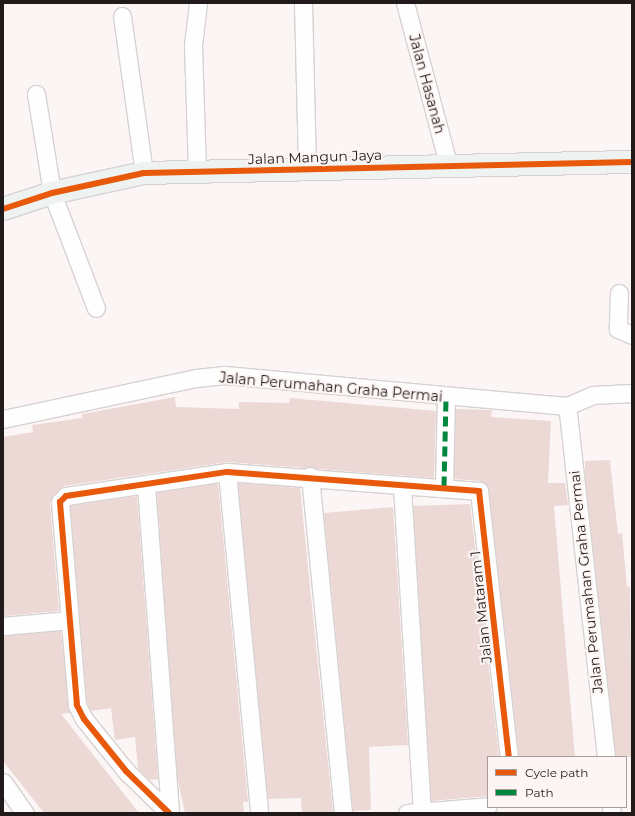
<!DOCTYPE html>
<html>
<head>
<meta charset="utf-8">
<style>
	body { margin:0 }
	#map { position:relative; width:635px; height:816px; overflow:hidden; background:#fbf6f5; font-family:Montserrat,sans-serif }
	div>[style] { position:absolute }
	.building>* { inset:0; background:#ecd9d6 }
	.roads { filter:drop-shadow(1px 0 #d7d2d1) drop-shadow(-1px 0 #d7d2d1) drop-shadow(0 1px #d7d2d1) drop-shadow(0 -1px #d7d2d1) }
	.street>* { height:17px; margin:-8.5px; padding:0 8.5px; transform-origin:8.5px; border-radius:8.5px; background:#fefefe }
	.secondary>* { height:22px; margin:-11px; padding:0 11px; transform-origin:11px; border-radius:11px; background:#eef3f2 }
	.quiet>* { height:5px; margin-top:-2.5px; transform-origin:0; background:repeating-linear-gradient(90deg,#00873e 0 10px,transparent 0 15px) }
	.cycleway>* { height:6px; margin:-3px; padding:0 3px; transform-origin:3px; border-radius:3px; background:#e8590c }
	span { translate:-50% -50%; white-space:nowrap; text-align:center; line-height:1.15; -webkit-text-stroke:4px #fdf5f3; paint-order:stroke }
	.street-label { font-size:14px; color:#201b1a }
	.frame { position:absolute; inset:0; border:4px solid #201b1a; pointer-events:none }
	.legend { position:absolute; left:487px; top:756px; width:140px; height:52px; box-sizing:border-box; background:#fdf5f3; border:1px solid #a59e9c; margin:0; padding:5px 7px; list-style:none; font-size:12px; color:#201b1a }
	.legend li { display:flex; align-items:center; gap:8px; height:20px }
	.legend b { width:20px; border:1px solid #a59e9c }
</style>
</head>
<body>
<div id="map">
	<div class="building">
		<i style="clip-path:polygon(175px 397px,176px 407px,239px 409px,239px 402px,289px 403px,290px 398px,436px 411px,434px 478px,228px 462px,64px 486px,50px 503px,59px 611px,3px 616px,3px 437px,33px 432px,32px 425px,82px 418px,82px 414px)"></i>
		<i style="clip-path:polygon(456px 409px,492px 410px,491px 417px,551px 421px,548px 483px,565px 483px,568px 505px,554px 506px,575px 757px,519px 757px,489px 490px,480px 481px,454px 479px)"></i>
		<i style="clip-path:polygon(610px 460px,618px 534px,622px 533px,627px 587px,630px 586px,632px 757px,616px 757px,585px 482px,585px 461px)"></i>
		<i style="clip-path:polygon(218px 483px,248px 802px,243px 802px,244px 813px,185px 813px,177px 777px,157px 493px)"></i>
		<i style="clip-path:polygon(238px 483px,300px 488px,333px 812px,302px 813px,301px 798px,268px 799px)"></i>
		<i style="clip-path:polygon(137px 496px,158px 779px,150px 780px,138px 769px,135px 737px,115px 740px,111px 708px,91px 711px,87px 702px,70px 506px)"></i>
		<i style="clip-path:polygon(470px 504px,499px 757px,488px 757px,488px 796px,431px 801px,413px 506px)"></i>
		<i style="clip-path:polygon(393px 507px,408px 745px,369px 747px,371px 810px,353px 811px,324px 513px)"></i>
		<i style="clip-path:polygon(61px 631px,70px 713px,61px 714px,139px 813px,44px 813px,3px 761px,3px 636px)"></i>
	</div>
	<div class="roads">
		<div class="street">
			<i style="left:303px;top:3px;width:166px;rotate:88.6deg"></i>
			<i style="left:405px;top:3px;width:167px;rotate:75deg"></i>
			<i style="left:122px;top:16px;width:159px;rotate:82deg"></i>
			<i style="left:36px;top:94px;width:100px;rotate:80.8deg"></i>
			<i style="left:52px;top:193px;width:123px;rotate:69.1deg"></i>
			<i style="left:197px;top:172px;width:127px;rotate:-91.8deg"></i>
			<i style="left:193px;top:45px;width:42px;rotate:-83.2deg"></i>
			<i style="left:619px;top:293px;width:36px;rotate:92deg"></i>
			<i style="left:618px;top:329px;width:15px;rotate:23deg"></i>
			<i style="left:3px;top:419px;width:197px;rotate:-12deg"></i>
			<i style="left:196px;top:378px;width:29px;rotate:-6deg"></i>
			<i style="left:225px;top:375px;width:343px;rotate:5.2deg"></i>
			<i style="left:227px;top:472px;width:342px;rotate:84.6deg"></i>
			<i style="left:310px;top:476px;width:339px;rotate:84.4deg"></i>
			<i style="left:146px;top:485px;width:329px;rotate:85.8deg"></i>
			<i style="left:402px;top:486px;width:325px;rotate:86.5deg"></i>
			<i style="left:444px;top:486px;width:90px;rotate:-88.7deg"></i>
			<i style="left:3px;top:626px;width:67px;rotate:-5.1deg"></i>
			<i style="left:606px;top:757px;width:353px;rotate:-96.3deg"></i>
			<i style="left:567px;top:406px;width:28px;rotate:-23deg"></i>
			<i style="left:593px;top:395px;width:39px;rotate:-3deg"></i>
			<i style="left:3px;top:782px;width:38px;rotate:55deg"></i>
			<i style="left:611px;top:807px;width:6px;rotate:81deg"></i>
			<i style="left:169px;top:813px;width:60px;rotate:-135.7deg"></i>
			<i style="left:126px;top:771px;width:67px;rotate:-128.9deg"></i>
			<i style="left:84px;top:719px;width:16px;rotate:-117deg"></i>
			<i style="left:77px;top:705px;width:204px;rotate:-94.8deg"></i>
			<i style="left:60px;top:502px;width:8px;rotate:-45deg"></i>
			<i style="left:66px;top:496px;width:163px;rotate:-8.5deg"></i>
			<i style="left:227px;top:472px;width:253px;rotate:4.3deg"></i>
			<i style="left:479px;top:491px;width:268px;rotate:83.6deg"></i>
			<i style="left:407px;top:813px;width:81px;rotate:-4.9deg"></i>
		</div>
		<div class="secondary">
			<i style="left:3px;top:209px;width:52px;rotate:-18.1deg"></i>
			<i style="left:52px;top:193px;width:94px;rotate:-12.3deg"></i>
			<i style="left:144px;top:173px;width:488px;rotate:-1.3deg"></i>
		</div>
	</div>
	<div class="quiet">
		<i style="left:444px;top:486px;width:90px;rotate:-88.7deg"></i>
	</div>
	<div class="cycleway">
		<i style="left:3px;top:209px;width:52px;rotate:-18.1deg"></i>
		<i style="left:52px;top:193px;width:94px;rotate:-12.3deg"></i>
		<i style="left:144px;top:173px;width:488px;rotate:-1.3deg"></i>
		<i style="left:169px;top:813px;width:60px;rotate:-135.7deg"></i>
		<i style="left:126px;top:771px;width:67px;rotate:-128.9deg"></i>
		<i style="left:84px;top:719px;width:16px;rotate:-117deg"></i>
		<i style="left:77px;top:705px;width:204px;rotate:-94.8deg"></i>
		<i style="left:60px;top:502px;width:8px;rotate:-45deg"></i>
		<i style="left:66px;top:496px;width:163px;rotate:-8.5deg"></i>
		<i style="left:227px;top:472px;width:253px;rotate:4.3deg"></i>
		<i style="left:479px;top:491px;width:268px;rotate:83.6deg"></i>
	</div>
	<div class="street-label">
		<span style="left:427px;top:84px;rotate:75deg">Jalan Hasanah</span>
		<span style="left:315px;top:157px;rotate:-2deg">Jalan Mangun Jaya</span>
		<span style="left:331px;top:387px;rotate:5deg">Jalan Perumahan Graha Permai</span>
		<span style="left:586px;top:582px;rotate:-96deg">Jalan Perumahan Graha Permai</span>
		<span style="left:481px;top:607px;rotate:-96deg">Jalan Mataram 1</span>
	</div>
	<div class="frame"></div>
	<ul class="legend">
	<li><b style="height:5px;background:#e8590c"></b>Cycle path</li>
	<li><b style="height:5px;background:#00873e"></b>Path</li>
	</ul>
</div>
</body>
</html>
